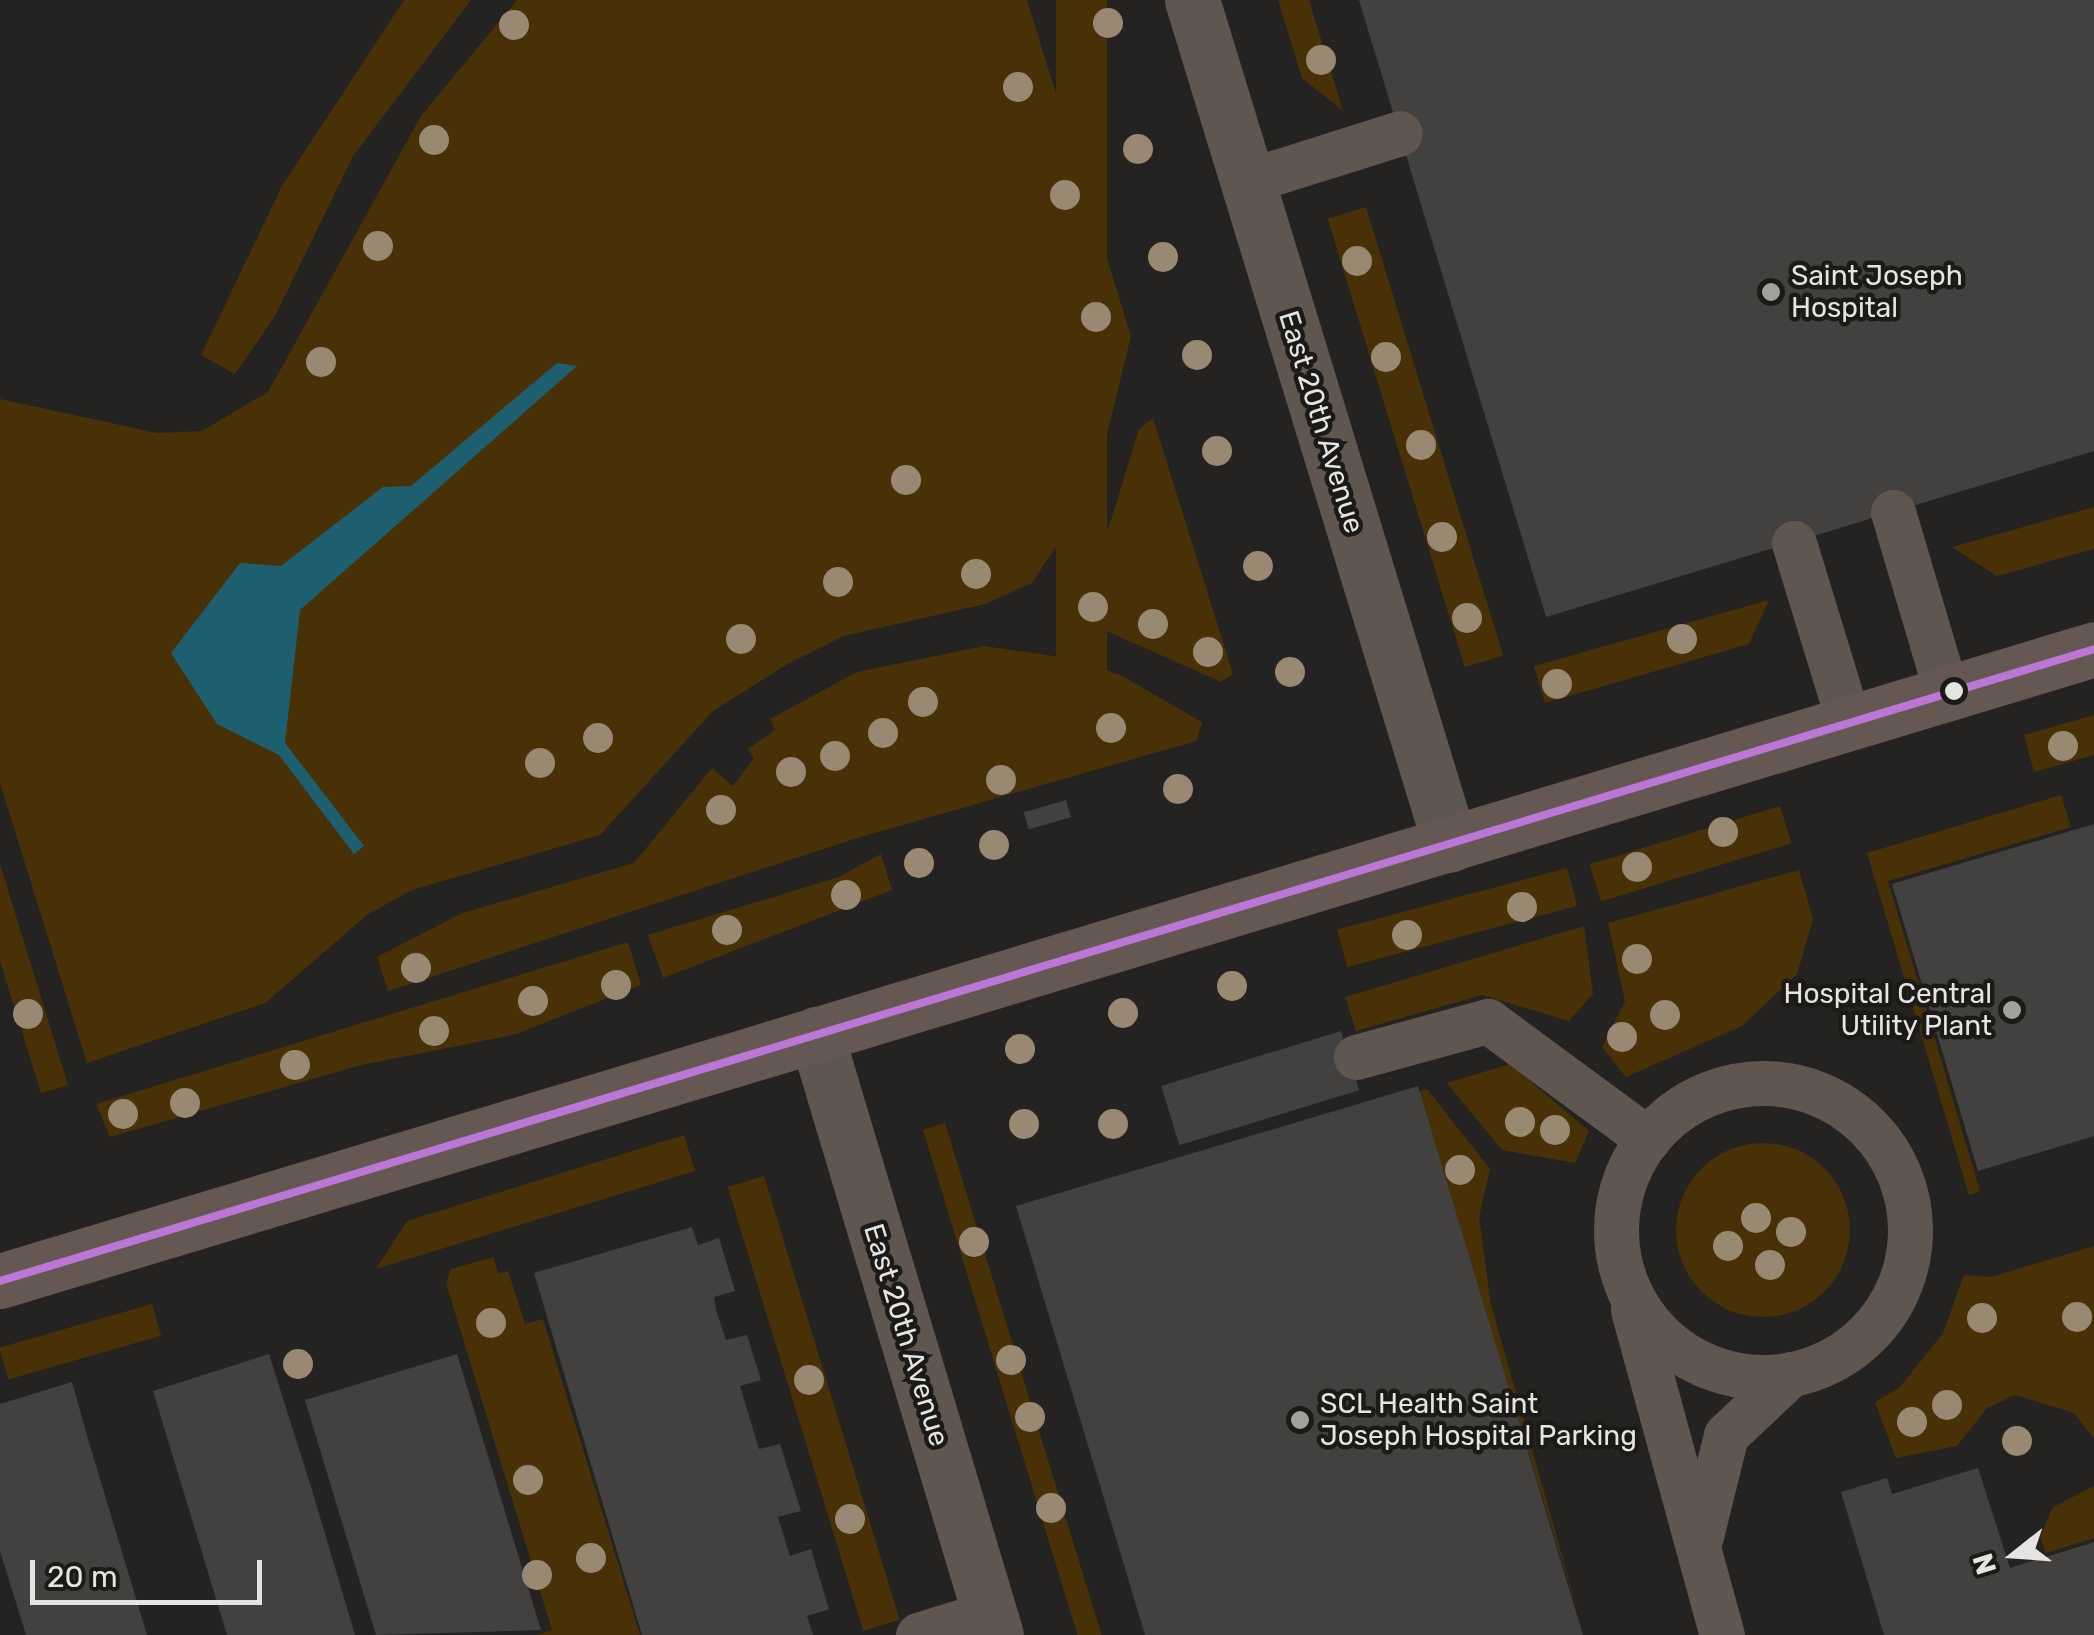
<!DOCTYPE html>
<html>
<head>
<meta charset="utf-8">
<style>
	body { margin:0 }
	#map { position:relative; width:2094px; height:1635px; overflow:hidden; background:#242321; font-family:Rubik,sans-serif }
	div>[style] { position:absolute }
	.green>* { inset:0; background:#483107; transform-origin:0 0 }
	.round { border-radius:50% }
	.water>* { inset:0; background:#1e5f6f }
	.building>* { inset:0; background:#424140; transform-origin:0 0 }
	.service>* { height:45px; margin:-22.5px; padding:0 22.5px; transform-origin:22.5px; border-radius:22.5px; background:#605650 }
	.service>.ring { margin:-22.5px; padding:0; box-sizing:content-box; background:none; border:45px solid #605650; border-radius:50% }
	.minor>* { height:55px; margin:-27.5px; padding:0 27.5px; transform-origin:27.5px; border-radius:27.5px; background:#605650 }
	.tertiary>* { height:55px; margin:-27.5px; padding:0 27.5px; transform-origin:27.5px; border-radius:27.5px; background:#605650 }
	.secondary>* { height:55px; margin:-27.5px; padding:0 27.5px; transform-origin:27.5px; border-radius:27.5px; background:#655751 }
	.bus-1>* { height:8px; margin:-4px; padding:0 4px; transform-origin:4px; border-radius:4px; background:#ba77d6 }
	.trees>* { width:30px; height:30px; margin:-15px; border-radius:50%; background:#9a8972 }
	.dots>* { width:28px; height:28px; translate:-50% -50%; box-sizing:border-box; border:5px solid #1c1a17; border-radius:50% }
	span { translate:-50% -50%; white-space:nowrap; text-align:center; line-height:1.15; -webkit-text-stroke:9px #1c1a17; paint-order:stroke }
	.poi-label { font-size:28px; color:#e5e4e2 }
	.left { translate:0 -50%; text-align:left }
	.right { translate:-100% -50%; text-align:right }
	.street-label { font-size:28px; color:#e5e4e2 }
	.north { position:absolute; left:1964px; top:1505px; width:100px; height:100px; -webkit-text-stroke:8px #1c1a17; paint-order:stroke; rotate:253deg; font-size:28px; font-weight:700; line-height:40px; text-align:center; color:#e5e4e2 }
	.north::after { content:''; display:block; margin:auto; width:35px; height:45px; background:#e5e4e2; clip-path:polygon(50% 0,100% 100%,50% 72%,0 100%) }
	.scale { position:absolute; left:30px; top:1560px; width:232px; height:45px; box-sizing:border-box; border:5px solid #e5e4e2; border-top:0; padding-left:12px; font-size:30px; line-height:35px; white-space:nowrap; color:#e5e4e2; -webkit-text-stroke:8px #1c1a17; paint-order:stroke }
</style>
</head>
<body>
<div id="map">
	<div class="green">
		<i style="clip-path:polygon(404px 0,471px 0,353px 156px,275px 316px,235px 374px,201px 355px,282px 186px)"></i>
		<i style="clip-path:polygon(517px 0,1027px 0,1131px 336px,1094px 488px,1032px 583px,985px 604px,844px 636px,789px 663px,713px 711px,600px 835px,412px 890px,367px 915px,265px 1003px,87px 1063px,0 783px,0 399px,157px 433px,202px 431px,268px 392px,421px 116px)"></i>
		<i style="left:1056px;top:0;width:51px;height:745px"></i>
		<i style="clip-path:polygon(1278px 0,1309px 0,1343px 111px,1302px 78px)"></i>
		<i style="left:1366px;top:207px;width:469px;height:40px;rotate:73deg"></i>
		<i style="clip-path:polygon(1153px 418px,1233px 674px,1221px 682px,1071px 615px,1062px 593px,1109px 527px,1139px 429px)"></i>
		<i style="clip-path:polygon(2094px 507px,2094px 549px,1997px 576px,1952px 547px)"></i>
		<i style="clip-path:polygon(1769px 600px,1749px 644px,1545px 703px,1534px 666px)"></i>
		<i style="clip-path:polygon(984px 646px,1081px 660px,1122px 676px,1202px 722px,1196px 741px,854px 839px,388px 991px,377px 957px,462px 913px,634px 863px,712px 768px,733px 786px,754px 758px,748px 749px,775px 730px,770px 719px,857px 672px)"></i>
		<i style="clip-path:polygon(2094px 715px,2094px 755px,2034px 772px,2024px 735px)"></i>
		<i style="clip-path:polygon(2061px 795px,2071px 827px,1888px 881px,1980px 1191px,1969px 1195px,1867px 853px)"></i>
		<i style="left:1780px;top:806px;width:39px;height:199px;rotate:73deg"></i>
		<i style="clip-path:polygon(881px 854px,892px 890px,663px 978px,648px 935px,839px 877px)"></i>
		<i style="clip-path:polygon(0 864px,68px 1085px,41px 1093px,0 961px)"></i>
		<i style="left:1567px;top:868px;width:39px;height:238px;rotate:75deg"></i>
		<i style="clip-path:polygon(1799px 870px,1813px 919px,1797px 974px,1742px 1026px,1626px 1077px,1602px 1047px,1625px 1001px,1608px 923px)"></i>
		<i style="clip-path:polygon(1584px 926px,1593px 994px,1569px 1021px,1482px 995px,1356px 1031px,1345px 997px)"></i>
		<i style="clip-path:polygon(628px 942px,641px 985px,513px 1035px,361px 1065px,110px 1137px,96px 1104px)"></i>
		<i style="clip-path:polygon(1510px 1064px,1589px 1131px,1575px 1163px,1502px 1150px,1447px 1083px)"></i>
		<i style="clip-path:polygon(1427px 1089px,1490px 1169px,1479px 1217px,1491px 1305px,1580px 1619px,1417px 1092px)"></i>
		<i style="left:945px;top:1123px;width:535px;height:23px;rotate:73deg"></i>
		<i style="clip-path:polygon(684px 1135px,695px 1171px,376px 1269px,407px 1221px)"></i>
		<i class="round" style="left:1676px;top:1143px;width:174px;height:174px"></i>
		<i style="left:764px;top:1176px;width:464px;height:38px;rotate:73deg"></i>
		<i style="clip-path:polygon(2094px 1246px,2094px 1439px,2074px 1413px,2015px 1395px,1987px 1408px,1957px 1446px,1896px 1458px,1875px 1402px,1900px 1387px,1943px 1333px,1964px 1275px,1991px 1277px)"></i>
		<i style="clip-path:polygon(493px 1257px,498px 1273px,508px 1271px,525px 1324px,543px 1319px,640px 1635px,538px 1635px,552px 1630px,446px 1283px,451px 1269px)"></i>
		<i style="left:152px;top:1304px;width:33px;height:159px;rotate:74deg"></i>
		<i style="clip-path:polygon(2094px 1486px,2094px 1538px,2046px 1553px,2040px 1537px,2053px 1507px)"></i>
	</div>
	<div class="water">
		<i style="clip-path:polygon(557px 363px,577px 366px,300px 610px,285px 743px,364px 846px,354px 854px,279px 755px,217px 724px,171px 653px,240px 563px,281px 566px,383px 487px,411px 486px)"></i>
	</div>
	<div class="building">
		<i style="clip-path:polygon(1359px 0,2094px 0,2094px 451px,1546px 617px)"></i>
		<i style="left:1066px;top:800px;width:18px;height:44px;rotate:74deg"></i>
		<i style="clip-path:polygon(2094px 824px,2094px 1136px,1978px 1171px,1892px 884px)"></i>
		<i style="left:1341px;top:1031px;width:62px;height:188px;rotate:73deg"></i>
		<i style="clip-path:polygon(1418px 1086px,1583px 1635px,1145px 1635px,1016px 1206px)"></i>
		<i style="clip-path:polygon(692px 1227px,698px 1245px,719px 1238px,735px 1291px,714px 1297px,716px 1310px,726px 1340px,747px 1335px,761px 1380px,740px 1386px,759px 1449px,780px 1444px,801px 1511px,778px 1517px,790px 1556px,811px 1549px,829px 1609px,807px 1616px,813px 1635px,642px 1635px,534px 1273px)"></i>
		<i style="clip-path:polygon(269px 1354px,312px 1490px,355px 1635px,227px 1635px,153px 1391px)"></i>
		<i style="clip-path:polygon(457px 1354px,541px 1630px,376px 1635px,305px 1400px)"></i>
		<i style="clip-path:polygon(72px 1382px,88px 1439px,147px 1635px,26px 1635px,0 1551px,0 1404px)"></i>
		<i style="clip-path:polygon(1978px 1468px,2010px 1568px,2094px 1542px,2094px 1635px,1884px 1635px,1841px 1492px,1887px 1478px,1892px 1494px)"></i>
	</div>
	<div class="service">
		<i style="left:1248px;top:181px;width:159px;rotate:-17.5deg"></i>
		<i style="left:1893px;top:512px;width:190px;rotate:73.5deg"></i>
		<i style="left:1794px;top:543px;width:188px;rotate:73deg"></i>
		<i style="left:1356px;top:1057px;width:137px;rotate:-15.3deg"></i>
		<i style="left:1488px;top:1021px;width:199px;rotate:36.4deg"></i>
		<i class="ring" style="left:1616px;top:1083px;width:249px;height:249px"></i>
		<i style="left:1633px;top:1310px;width:337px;rotate:74.7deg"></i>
		<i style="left:1701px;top:1536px;width:104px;rotate:-76.1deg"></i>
		<i style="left:1726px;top:1435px;width:89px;rotate:-43.2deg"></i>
		<i style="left:918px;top:1635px;width:74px;rotate:-17.2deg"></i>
	</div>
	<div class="minor">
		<i style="left:1192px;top:0;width:883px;rotate:73deg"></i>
	</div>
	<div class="tertiary">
		<i style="left:816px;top:1034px;width:627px;rotate:73.33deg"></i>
	</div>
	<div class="secondary">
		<i style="left:0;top:1281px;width:2187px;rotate:-16.79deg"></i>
	</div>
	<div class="bus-1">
		<i style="left:0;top:1281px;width:2187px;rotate:-16.79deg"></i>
	</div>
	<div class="trees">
		<i style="left:1108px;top:23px"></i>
		<i style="left:514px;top:25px"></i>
		<i style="left:1321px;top:60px"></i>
		<i style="left:1018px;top:87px"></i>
		<i style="left:434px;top:140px"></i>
		<i style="left:1138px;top:149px"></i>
		<i style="left:1065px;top:195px"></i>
		<i style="left:378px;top:246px"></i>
		<i style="left:1163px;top:257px"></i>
		<i style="left:1357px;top:261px"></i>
		<i style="left:1096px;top:317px"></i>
		<i style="left:1197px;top:355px"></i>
		<i style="left:1386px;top:357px"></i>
		<i style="left:321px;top:362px"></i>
		<i style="left:1421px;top:445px"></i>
		<i style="left:1217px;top:451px"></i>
		<i style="left:906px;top:480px"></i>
		<i style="left:1442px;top:537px"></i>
		<i style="left:1258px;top:566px"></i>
		<i style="left:976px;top:574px"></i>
		<i style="left:838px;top:582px"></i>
		<i style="left:1093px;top:607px"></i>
		<i style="left:1467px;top:618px"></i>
		<i style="left:1153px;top:624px"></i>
		<i style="left:741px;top:639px"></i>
		<i style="left:1682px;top:639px"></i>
		<i style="left:1208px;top:652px"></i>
		<i style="left:1290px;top:672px"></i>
		<i style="left:1557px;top:684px"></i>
		<i style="left:923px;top:702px"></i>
		<i style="left:1111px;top:728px"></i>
		<i style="left:883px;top:733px"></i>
		<i style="left:598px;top:738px"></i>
		<i style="left:2063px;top:746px"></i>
		<i style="left:835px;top:756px"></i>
		<i style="left:540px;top:763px"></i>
		<i style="left:791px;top:772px"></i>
		<i style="left:1001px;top:780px"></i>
		<i style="left:1178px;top:789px"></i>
		<i style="left:721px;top:810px"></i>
		<i style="left:1723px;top:832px"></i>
		<i style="left:994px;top:845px"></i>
		<i style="left:919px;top:863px"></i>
		<i style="left:1637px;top:867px"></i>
		<i style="left:846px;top:895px"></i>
		<i style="left:1522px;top:907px"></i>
		<i style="left:727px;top:930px"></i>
		<i style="left:1407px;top:935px"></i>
		<i style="left:1637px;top:959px"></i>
		<i style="left:416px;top:968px"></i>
		<i style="left:616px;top:985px"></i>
		<i style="left:1232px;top:986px"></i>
		<i style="left:533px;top:1001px"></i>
		<i style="left:1123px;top:1013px"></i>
		<i style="left:28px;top:1014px"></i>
		<i style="left:1665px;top:1015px"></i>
		<i style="left:434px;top:1031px"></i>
		<i style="left:1622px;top:1037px"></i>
		<i style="left:1020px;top:1049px"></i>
		<i style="left:295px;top:1065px"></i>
		<i style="left:185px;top:1103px"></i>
		<i style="left:123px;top:1114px"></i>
		<i style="left:1520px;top:1122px"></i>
		<i style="left:1024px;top:1124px"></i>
		<i style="left:1113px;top:1124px"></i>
		<i style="left:1555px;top:1130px"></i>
		<i style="left:1460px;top:1170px"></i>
		<i style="left:1756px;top:1218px"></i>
		<i style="left:1791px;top:1232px"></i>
		<i style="left:974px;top:1242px"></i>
		<i style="left:1728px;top:1246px"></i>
		<i style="left:1770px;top:1265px"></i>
		<i style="left:2077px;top:1317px"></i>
		<i style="left:1982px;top:1318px"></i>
		<i style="left:491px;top:1323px"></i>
		<i style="left:1011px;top:1360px"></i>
		<i style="left:298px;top:1364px"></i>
		<i style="left:809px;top:1380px"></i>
		<i style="left:1947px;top:1405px"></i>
		<i style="left:1030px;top:1417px"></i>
		<i style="left:1912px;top:1422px"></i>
		<i style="left:2017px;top:1441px"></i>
		<i style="left:528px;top:1480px"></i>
		<i style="left:1051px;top:1508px"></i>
		<i style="left:850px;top:1519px"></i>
		<i style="left:591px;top:1558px"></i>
		<i style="left:537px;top:1575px"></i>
	</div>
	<div class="dots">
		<i style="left:1771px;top:292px;background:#a1a09e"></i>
		<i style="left:1954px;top:691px;background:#e5e4e2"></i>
		<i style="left:2012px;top:1010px;background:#a1a09e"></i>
		<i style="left:1300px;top:1420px;background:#a1a09e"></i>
	</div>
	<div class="poi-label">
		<span class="left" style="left:1791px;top:292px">Saint Joseph<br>Hospital</span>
		<span class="right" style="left:1992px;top:1010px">Hospital Central<br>Utility Plant</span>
		<span class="left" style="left:1320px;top:1420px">SCL Health Saint<br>Joseph Hospital Parking</span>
	</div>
	<div class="street-label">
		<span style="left:1321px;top:422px;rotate:73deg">East 20th Avenue</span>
		<span style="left:906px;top:1335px;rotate:73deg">East 20th Avenue</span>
	</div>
	<div class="north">N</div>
	<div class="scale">20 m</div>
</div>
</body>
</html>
